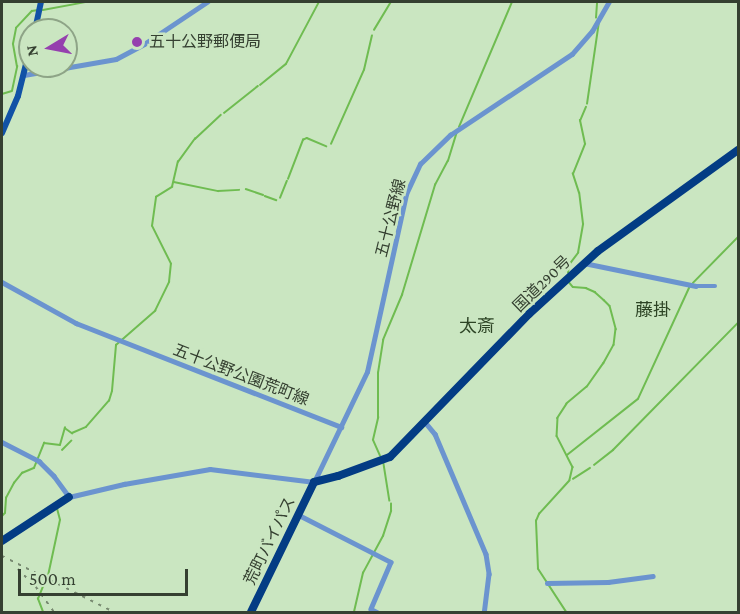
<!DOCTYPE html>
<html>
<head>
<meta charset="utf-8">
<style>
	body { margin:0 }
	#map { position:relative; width:740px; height:614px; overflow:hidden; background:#cae6c1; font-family:"Crimson Pro","Noto Sans JP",serif }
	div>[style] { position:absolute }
	.stream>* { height:1.5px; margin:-0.75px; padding:0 0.75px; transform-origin:0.75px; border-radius:0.75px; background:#6fbc51 }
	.minor>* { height:4.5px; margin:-2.25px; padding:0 2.25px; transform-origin:2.25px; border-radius:2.25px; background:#6b94cf }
	.major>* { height:6px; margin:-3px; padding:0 3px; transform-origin:3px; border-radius:3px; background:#1152a6 }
	.highway>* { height:8px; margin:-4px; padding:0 4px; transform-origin:4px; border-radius:4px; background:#033c84 }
	.rail>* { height:1.5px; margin-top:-0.75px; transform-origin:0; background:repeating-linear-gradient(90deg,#778970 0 3px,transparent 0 9px) }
	.dots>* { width:16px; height:16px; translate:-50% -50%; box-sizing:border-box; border:3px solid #cae6c1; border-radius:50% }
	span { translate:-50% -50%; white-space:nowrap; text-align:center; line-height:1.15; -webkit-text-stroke:5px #cae6c1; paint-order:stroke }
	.poi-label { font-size:16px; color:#354031 }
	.left { translate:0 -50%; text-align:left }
	.street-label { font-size:16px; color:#354031 }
	.neighbourhood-label { font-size:18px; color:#2d4425 }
	.frame { position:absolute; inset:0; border:3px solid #354031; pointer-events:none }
	.north { position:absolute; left:18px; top:18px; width:60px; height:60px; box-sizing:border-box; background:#cae6c1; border:2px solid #8ea487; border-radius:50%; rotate:260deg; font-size:16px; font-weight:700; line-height:24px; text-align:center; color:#354031 }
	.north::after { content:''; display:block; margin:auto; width:21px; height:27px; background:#9540ae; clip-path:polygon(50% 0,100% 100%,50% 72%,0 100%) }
	.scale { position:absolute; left:18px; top:569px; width:170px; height:27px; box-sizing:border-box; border:3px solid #354031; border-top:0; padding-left:8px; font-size:18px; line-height:21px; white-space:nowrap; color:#354031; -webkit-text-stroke:4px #cae6c1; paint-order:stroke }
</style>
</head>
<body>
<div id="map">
	<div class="stream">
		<i style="left:43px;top:10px;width:44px;rotate:-10.5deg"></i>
		<i style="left:596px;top:18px;width:16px;rotate:-86deg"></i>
		<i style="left:374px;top:30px;width:33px;rotate:-59deg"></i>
		<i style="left:260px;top:85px;width:33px;rotate:-39deg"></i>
		<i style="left:286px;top:64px;width:70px;rotate:-62deg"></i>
		<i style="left:2px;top:94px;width:10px;rotate:-17deg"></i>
		<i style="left:12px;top:91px;width:25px;rotate:-78deg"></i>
		<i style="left:17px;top:67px;width:23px;rotate:-100deg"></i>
		<i style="left:13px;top:44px;width:16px;rotate:-79deg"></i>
		<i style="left:16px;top:28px;width:23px;rotate:-47deg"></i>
		<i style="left:32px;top:11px;width:6px;rotate:-9deg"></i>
		<i style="left:587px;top:104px;width:83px;rotate:-81.7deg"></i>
		<i style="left:224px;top:113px;width:43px;rotate:-38.5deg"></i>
		<i style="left:459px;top:127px;width:136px;rotate:-67deg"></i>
		<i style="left:331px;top:144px;width:81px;rotate:-66deg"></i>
		<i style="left:364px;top:70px;width:35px;rotate:-77deg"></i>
		<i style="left:288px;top:179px;width:42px;rotate:-69deg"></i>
		<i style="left:303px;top:140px;width:4px;rotate:-27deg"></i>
		<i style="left:307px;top:138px;width:21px;rotate:23deg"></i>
		<i style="left:174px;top:182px;width:45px;rotate:11.6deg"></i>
		<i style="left:218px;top:191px;width:21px;rotate:-3deg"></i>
		<i style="left:246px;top:189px;width:18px;rotate:19deg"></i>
		<i style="left:265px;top:196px;width:12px;rotate:20deg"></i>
		<i style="left:280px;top:198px;width:18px;rotate:-68deg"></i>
		<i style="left:568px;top:273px;width:8px;rotate:-83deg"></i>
		<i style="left:569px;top:265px;width:15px;rotate:-53deg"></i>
		<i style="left:578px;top:253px;width:29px;rotate:-80deg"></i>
		<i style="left:583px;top:224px;width:31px;rotate:-97deg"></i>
		<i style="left:579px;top:193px;width:20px;rotate:-108deg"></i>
		<i style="left:573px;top:174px;width:32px;rotate:-68deg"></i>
		<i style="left:585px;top:144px;width:24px;rotate:-102deg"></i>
		<i style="left:580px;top:121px;width:15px;rotate:-67deg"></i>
		<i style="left:569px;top:282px;width:6px;rotate:51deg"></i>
		<i style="left:573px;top:287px;width:13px;rotate:4deg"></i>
		<i style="left:586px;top:288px;width:10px;rotate:24deg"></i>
		<i style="left:595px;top:292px;width:12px;rotate:42deg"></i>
		<i style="left:604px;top:300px;width:8px;rotate:45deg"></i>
		<i style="left:610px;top:306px;width:24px;rotate:75deg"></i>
		<i style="left:616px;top:329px;width:16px;rotate:97deg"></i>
		<i style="left:614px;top:345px;width:21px;rotate:119deg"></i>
		<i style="left:604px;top:363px;width:29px;rotate:125deg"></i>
		<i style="left:587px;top:387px;width:26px;rotate:140deg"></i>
		<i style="left:567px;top:404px;width:17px;rotate:123deg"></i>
		<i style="left:558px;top:418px;width:18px;rotate:93deg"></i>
		<i style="left:557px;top:436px;width:35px;rotate:63deg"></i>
		<i style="left:573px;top:467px;width:13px;rotate:103deg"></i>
		<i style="left:693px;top:283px;width:64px;rotate:-45.6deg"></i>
		<i style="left:62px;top:450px;width:13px;rotate:-45deg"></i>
		<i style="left:567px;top:455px;width:90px;rotate:-38.3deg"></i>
		<i style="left:638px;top:399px;width:124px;rotate:-65.3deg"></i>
		<i style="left:380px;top:456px;width:17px;rotate:-114deg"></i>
		<i style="left:373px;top:440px;width:23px;rotate:-77deg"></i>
		<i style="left:378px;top:418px;width:45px;rotate:-90deg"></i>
		<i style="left:378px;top:373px;width:33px;rotate:-81deg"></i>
		<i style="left:383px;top:340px;width:49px;rotate:-67.1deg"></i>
		<i style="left:402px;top:295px;width:115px;rotate:-73.3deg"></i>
		<i style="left:435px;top:185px;width:27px;rotate:-62deg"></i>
		<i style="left:448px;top:161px;width:30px;rotate:-73deg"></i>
		<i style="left:384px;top:464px;width:37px;rotate:81deg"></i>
		<i style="left:594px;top:465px;width:24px;rotate:-38deg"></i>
		<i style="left:613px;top:450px;width:178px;rotate:-45.5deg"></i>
		<i style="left:573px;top:479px;width:20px;rotate:-33deg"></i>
		<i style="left:2px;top:516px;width:4px;rotate:-45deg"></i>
		<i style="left:5px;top:513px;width:15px;rotate:-86deg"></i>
		<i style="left:6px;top:498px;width:17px;rotate:-62deg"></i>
		<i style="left:14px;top:483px;width:13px;rotate:-51deg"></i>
		<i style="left:22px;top:473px;width:13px;rotate:-23deg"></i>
		<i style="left:34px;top:468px;width:27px;rotate:-68deg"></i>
		<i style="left:44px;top:443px;width:16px;rotate:7deg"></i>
		<i style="left:60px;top:445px;width:18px;rotate:-74deg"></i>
		<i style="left:65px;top:428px;width:9px;rotate:36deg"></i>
		<i style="left:72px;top:433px;width:15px;rotate:-23deg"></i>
		<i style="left:86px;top:427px;width:35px;rotate:-49deg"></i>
		<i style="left:109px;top:401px;width:10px;rotate:-73deg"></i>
		<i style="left:112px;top:391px;width:46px;rotate:-85deg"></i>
		<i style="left:116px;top:345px;width:52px;rotate:-41.1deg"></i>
		<i style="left:155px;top:311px;width:32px;rotate:-64deg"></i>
		<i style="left:169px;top:282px;width:18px;rotate:-84deg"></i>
		<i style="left:171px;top:264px;width:42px;rotate:-116.6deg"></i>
		<i style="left:152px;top:226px;width:29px;rotate:-82deg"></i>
		<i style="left:156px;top:197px;width:19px;rotate:-32deg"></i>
		<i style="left:172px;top:187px;width:26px;rotate:-77deg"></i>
		<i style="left:178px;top:162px;width:29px;rotate:-54deg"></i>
		<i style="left:195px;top:139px;width:35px;rotate:-43deg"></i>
		<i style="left:48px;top:576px;width:57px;rotate:-77.9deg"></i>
		<i style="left:60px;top:520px;width:11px;rotate:-105deg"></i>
		<i style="left:43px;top:612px;width:14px;rotate:-111deg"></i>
		<i style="left:38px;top:599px;width:18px;rotate:-68deg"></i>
		<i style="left:354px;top:612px;width:40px;rotate:-77deg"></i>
		<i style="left:363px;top:573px;width:42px;rotate:-61.6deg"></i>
		<i style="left:383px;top:536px;width:26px;rotate:-72deg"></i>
		<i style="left:391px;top:511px;width:7px;rotate:-90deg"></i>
		<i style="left:566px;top:612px;width:51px;rotate:-123.1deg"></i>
		<i style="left:538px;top:569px;width:48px;rotate:-92.4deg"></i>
		<i style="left:536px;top:521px;width:8px;rotate:-67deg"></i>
		<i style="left:539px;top:514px;width:45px;rotate:-47.7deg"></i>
	</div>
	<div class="minor">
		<i style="left:24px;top:75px;width:93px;rotate:-9.9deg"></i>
		<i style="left:116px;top:59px;width:32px;rotate:-28deg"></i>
		<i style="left:144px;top:44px;width:76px;rotate:-33.7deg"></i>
		<i style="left:584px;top:263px;width:114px;rotate:11.6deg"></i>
		<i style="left:696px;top:286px;width:19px"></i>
		<i style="left:2px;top:282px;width:85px;rotate:29deg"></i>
		<i style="left:76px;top:323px;width:285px;rotate:21.4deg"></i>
		<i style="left:425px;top:422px;width:16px;rotate:50deg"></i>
		<i style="left:435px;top:434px;width:130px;rotate:67deg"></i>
		<i style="left:486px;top:554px;width:20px;rotate:81deg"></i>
		<i style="left:489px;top:574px;width:38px;rotate:97deg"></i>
		<i style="left:2px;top:442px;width:42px;rotate:27.2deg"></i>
		<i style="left:39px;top:461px;width:21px;rotate:45deg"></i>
		<i style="left:54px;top:476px;width:26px;rotate:54deg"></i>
		<i style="left:69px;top:497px;width:57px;rotate:-13.3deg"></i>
		<i style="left:124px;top:484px;width:87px;rotate:-9.9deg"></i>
		<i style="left:210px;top:469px;width:105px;rotate:7.1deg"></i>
		<i style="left:314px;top:482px;width:122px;rotate:-64.3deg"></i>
		<i style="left:367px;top:372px;width:182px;rotate:-77.6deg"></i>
		<i style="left:406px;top:194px;width:33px;rotate:-65deg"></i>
		<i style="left:420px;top:164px;width:42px;rotate:-44deg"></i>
		<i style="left:450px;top:135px;width:146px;rotate:-33.6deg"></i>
		<i style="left:572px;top:54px;width:30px;rotate:-49deg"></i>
		<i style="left:592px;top:31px;width:34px;rotate:-60deg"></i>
		<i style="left:299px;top:515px;width:103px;rotate:27.1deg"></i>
		<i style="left:391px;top:562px;width:51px;rotate:113.1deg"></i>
		<i style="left:371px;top:609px;width:7px;rotate:27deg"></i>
		<i style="left:547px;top:583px;width:61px;rotate:-0.9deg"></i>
		<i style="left:608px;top:582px;width:45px;rotate:-7.6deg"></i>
	</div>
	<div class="major">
		<i style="left:35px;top:30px;width:29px;rotate:-78deg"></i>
		<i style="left:2px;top:133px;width:40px;rotate:-66.6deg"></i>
		<i style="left:18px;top:96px;width:49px;rotate:-76deg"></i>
	</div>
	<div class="highway">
		<i style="left:2px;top:541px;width:80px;rotate:-33.3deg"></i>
		<i style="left:251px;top:612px;width:144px;rotate:-64.1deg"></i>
		<i style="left:314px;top:482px;width:25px;rotate:-14deg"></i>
		<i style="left:338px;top:476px;width:55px;rotate:-20.1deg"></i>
		<i style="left:390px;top:457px;width:199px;rotate:-45.8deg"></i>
		<i style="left:529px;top:314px;width:93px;rotate:-42.4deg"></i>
		<i style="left:598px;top:251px;width:173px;rotate:-35.8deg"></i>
	</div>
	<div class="rail">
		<i style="left:2px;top:556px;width:125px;rotate:26.6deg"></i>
		<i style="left:18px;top:569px;width:25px;rotate:45deg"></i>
		<i style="left:36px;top:587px;width:31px;rotate:54deg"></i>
	</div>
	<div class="dots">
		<i style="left:137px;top:42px;background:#9540ae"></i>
	</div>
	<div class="poi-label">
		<span class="left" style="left:149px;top:42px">五十公野郵便局</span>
	</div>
	<div class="street-label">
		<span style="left:391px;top:218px;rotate:-76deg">五十公野線</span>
		<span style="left:542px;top:284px;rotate:-44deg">国道290号</span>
		<span style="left:241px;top:375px;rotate:21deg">五十公野公園荒町線</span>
		<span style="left:270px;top:541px;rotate:-64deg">荒町バイパス</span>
	</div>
	<div class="neighbourhood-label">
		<span style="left:653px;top:310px">藤掛</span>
		<span style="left:477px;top:326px">太斎</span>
	</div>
	<div class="frame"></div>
	<div class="north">N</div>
	<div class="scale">500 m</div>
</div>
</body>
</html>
